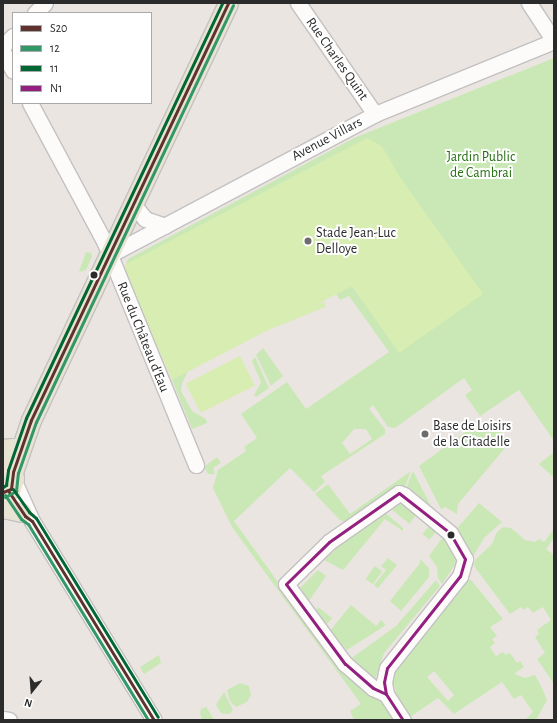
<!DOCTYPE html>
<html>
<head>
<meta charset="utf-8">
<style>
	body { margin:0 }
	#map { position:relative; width:557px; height:723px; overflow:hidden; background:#eae5e0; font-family:"Alegreya Sans",sans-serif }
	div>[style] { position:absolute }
	.green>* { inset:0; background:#cae8b5; transform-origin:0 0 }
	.pitch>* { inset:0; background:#d7edb2; transform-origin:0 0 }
	.roads { filter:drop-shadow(1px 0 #c3c1c2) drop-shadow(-1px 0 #c3c1c2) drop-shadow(0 1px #c3c1c2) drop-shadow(0 -1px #c3c1c2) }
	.minor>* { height:15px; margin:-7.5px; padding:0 7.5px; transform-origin:7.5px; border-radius:7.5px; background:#fcfbfa }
	.major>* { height:19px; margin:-9.5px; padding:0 9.5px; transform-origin:9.5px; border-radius:9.5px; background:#e8e3d2 }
	.bus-1>* { height:3px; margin:-1.5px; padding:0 1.5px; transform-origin:1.5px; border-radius:1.5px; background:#60322d }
	.bus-2>* { height:3px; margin:-1.5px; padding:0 1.5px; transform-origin:1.5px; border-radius:1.5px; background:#339867 }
	.bus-3>* { height:3px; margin:-1.5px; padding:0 1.5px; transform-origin:1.5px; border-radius:1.5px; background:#016734 }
	.bus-4>* { height:3px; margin:-1.5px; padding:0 1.5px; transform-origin:1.5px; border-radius:1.5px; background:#931f80 }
	.dots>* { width:11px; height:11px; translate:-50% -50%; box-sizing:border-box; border:2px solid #fff; border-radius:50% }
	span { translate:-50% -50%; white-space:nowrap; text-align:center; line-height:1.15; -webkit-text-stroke:4px #fff; paint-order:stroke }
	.street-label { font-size:14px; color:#2b2b2b }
	.park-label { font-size:14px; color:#267012 }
	.poi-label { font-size:14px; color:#2b2b2b }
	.left { translate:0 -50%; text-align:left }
	.frame { position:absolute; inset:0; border:4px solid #2b2b2b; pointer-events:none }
	.legend { position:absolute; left:12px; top:12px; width:140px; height:92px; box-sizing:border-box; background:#fff; border:1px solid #aaa; margin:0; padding:5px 7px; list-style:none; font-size:12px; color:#2b2b2b }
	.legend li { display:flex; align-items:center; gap:8px; height:20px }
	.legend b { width:20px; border:1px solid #aaa }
	.north { position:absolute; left:12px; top:671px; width:40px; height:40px; -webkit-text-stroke:3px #fff; paint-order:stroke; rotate:197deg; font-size:11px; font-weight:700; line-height:16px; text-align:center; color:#2b2b2b }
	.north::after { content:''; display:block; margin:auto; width:14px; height:18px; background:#2b2b2b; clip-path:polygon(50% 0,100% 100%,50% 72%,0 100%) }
</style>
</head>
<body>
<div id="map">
	<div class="green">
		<i style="clip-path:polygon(evenodd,554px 58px,554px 441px,519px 390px,480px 416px,465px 395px,472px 390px,464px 378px,395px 428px,388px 427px,373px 405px,369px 409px,385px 429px,385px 434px,321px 476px,325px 482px,314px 492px,290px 468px,234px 521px,328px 652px,385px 706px,394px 720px,354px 720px,350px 711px,361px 704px,232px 527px,213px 488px,218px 470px,246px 451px,244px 447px,257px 438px,241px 414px,287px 382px,306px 409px,389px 352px,349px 296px,340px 300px,336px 294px,188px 371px,182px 383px,181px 391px,192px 411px,206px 419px,207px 423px,192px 429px,170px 375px,352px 286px,363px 302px,478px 292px,124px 270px,128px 259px,354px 138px,554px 58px,354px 429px,366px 429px,372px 439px,350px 454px,342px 443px,354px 429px)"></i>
		<i style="clip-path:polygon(86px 252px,91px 253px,92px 257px,86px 270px,79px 272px)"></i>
		<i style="clip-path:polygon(263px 348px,283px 376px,271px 386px,256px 355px)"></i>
		<i style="clip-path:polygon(255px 357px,269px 388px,256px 397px,254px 395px,261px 382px,252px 361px)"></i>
		<i style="clip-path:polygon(494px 422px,509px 443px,458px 504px,457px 514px,445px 507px,441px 509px,419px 466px,475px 425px,477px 427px)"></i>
		<i style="clip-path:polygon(554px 452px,554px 478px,539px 464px)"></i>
		<i style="clip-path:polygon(217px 457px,221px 463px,213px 468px,215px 474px,208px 474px,204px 467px)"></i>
		<i style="clip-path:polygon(411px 471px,404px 489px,346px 522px,340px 520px,315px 494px,328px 484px,350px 514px)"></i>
		<i style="clip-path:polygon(413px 471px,436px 516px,405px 491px)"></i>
		<i style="left:401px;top:499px;width:22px;height:14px;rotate:39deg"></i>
		<i style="clip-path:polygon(479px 503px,502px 522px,484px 538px,471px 560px,454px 532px)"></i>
		<i style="clip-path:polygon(383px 511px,403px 528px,403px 531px,385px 519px,343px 570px,324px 560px,335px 550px,331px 546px,333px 543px,338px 547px)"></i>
		<i style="left:431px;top:524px;width:9px;height:13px;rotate:41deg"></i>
		<i style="clip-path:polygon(503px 527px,511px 528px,525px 540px,535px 542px,539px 539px,544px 542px,554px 529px,554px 538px,546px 549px,554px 555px,554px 684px,537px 659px,545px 653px,535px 637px,539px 634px,537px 630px,551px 620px,543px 607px,533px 613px,528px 607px,524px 610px,521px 607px,510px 614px,474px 566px,475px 560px,492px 544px,497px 532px)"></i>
		<i style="clip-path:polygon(443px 537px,458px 560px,442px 584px,438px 578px,437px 567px,429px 556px)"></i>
		<i style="clip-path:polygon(388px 558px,397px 565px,378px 588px,374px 585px,386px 570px,381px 566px)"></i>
		<i style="clip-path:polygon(420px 559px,429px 568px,429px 577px,401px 611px,390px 601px,420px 563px)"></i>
		<i style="left:375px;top:566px;width:9px;height:16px;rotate:36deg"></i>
		<i style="clip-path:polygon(318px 570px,326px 576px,307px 604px,296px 592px)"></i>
		<i style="clip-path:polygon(436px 580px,440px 586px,384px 653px,373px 685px,349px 660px,396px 626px)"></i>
		<i style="clip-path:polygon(evenodd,467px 580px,471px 580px,503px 619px,490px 627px,497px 636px,492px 639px,495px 643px,490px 647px,496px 656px,503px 652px,505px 655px,510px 653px,517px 663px,520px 661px,524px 667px,514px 674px,525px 678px,535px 675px,542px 688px,547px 700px,536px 720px,525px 720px,533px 712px,521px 695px,514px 699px,502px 682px,454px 714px,438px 698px,410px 717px,397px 698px,393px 680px,398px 665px,467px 580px,434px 671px,454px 695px,448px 701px,427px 677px,434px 671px)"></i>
		<i style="clip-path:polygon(351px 605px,376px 626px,381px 620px,386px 625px,347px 650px,329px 632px)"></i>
		<i style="clip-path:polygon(318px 607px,332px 618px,324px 628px,314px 614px)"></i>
		<i style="clip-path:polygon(159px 655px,161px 663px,144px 674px,140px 667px)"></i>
		<i style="clip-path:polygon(240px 683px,249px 686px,251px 695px,247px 702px,236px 707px,230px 701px,227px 690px)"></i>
		<i style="clip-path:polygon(224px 692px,233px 710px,229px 714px,221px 713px,216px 705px)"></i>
		<i style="clip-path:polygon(206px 707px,207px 708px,214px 720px,202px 720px,200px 713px,201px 709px)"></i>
	</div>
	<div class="pitch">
		<i style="clip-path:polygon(367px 138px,382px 146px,398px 174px,483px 294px,399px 353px,352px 286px,172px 380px,124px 270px,126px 264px)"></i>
		<i style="left:324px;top:302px;width:5px;height:91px;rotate:68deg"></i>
		<i style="left:240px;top:356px;width:33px;height:61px;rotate:63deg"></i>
	</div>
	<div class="roads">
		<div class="minor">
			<i style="left:298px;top:3px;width:135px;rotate:55.3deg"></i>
			<i style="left:529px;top:3px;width:45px;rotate:56.7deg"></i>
			<i style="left:35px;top:13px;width:14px;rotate:-45deg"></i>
			<i style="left:3px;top:46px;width:14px;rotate:-45deg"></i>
			<i style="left:3px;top:52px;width:21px;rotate:62deg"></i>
			<i style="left:30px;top:103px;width:159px;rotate:61.8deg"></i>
			<i style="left:105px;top:243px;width:240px;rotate:67.7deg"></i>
			<i style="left:133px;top:204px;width:19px;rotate:51deg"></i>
			<i style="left:145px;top:219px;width:21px;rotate:19deg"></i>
			<i style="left:109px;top:255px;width:301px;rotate:-27.9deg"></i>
			<i style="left:375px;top:114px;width:193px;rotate:-22.2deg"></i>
			<i style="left:14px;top:481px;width:44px;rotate:65.8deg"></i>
			<i style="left:32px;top:521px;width:233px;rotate:58.5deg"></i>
			<i style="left:386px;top:694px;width:14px;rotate:-155deg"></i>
			<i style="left:373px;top:688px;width:37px;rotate:-139deg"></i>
			<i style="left:345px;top:664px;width:99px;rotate:-126.4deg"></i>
			<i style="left:286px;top:584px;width:60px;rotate:-44.3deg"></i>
			<i style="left:329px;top:542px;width:85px;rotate:-35deg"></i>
			<i style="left:399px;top:493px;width:5px;rotate:22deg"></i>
			<i style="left:404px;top:495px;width:60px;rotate:39.6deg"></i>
			<i style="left:450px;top:533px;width:30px;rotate:60deg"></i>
			<i style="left:465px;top:559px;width:18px;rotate:106deg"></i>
			<i style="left:460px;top:576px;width:117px;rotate:128.4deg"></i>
			<i style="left:387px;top:668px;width:14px;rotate:102deg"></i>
			<i style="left:384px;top:682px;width:12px;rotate:81deg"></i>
			<i style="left:386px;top:694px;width:31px;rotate:57deg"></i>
			<i style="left:3px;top:719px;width:6px;rotate:9deg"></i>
		</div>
		<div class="major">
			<i style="left:3px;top:449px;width:10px;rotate:-6deg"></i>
			<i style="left:13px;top:472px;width:55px;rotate:-70.9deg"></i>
			<i style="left:31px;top:420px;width:461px;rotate:-64.7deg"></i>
			<i style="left:3px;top:492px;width:7px;rotate:-8deg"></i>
			<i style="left:10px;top:491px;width:13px;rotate:-72deg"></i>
			<i style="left:14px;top:479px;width:11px;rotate:-100deg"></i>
			<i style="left:12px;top:468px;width:9px;rotate:-174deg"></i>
			<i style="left:3px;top:508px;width:19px;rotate:12deg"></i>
		</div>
	</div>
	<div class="bus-1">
		<i style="left:3px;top:492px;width:9px;rotate:-21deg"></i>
		<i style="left:11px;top:489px;width:17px;rotate:-83deg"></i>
		<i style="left:13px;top:472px;width:55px;rotate:-70.9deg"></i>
		<i style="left:31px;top:420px;width:461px;rotate:-64.7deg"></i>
		<i style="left:9px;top:492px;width:29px;rotate:56deg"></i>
		<i style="left:25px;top:516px;width:9px;rotate:36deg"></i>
		<i style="left:32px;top:521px;width:233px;rotate:58.5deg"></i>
	</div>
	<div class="bus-2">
		<i style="left:5px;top:495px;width:29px;rotate:56deg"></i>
		<i style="left:21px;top:519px;width:9px;rotate:36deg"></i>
		<i style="left:28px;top:524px;width:230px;rotate:58.5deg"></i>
		<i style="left:5px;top:497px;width:13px;rotate:-29deg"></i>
		<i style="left:16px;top:491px;width:18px;rotate:-84deg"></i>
		<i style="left:18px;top:473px;width:54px;rotate:-70.6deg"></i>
		<i style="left:36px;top:422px;width:461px;rotate:-64.7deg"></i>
	</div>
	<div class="bus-3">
		<i style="left:3px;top:487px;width:4px;rotate:-34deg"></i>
		<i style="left:6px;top:485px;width:15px;rotate:-82deg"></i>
		<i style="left:8px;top:470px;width:55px;rotate:-70.9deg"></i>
		<i style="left:26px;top:418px;width:459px;rotate:-64.7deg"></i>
		<i style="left:13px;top:489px;width:28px;rotate:55deg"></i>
		<i style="left:29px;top:512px;width:9px;rotate:41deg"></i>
		<i style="left:36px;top:518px;width:233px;rotate:58.5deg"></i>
	</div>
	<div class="bus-4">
		<i style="left:399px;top:493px;width:65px;rotate:38.1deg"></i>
		<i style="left:450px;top:533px;width:30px;rotate:60deg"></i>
		<i style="left:465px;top:559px;width:18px;rotate:106deg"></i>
		<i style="left:460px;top:576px;width:117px;rotate:128.4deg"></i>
		<i style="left:387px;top:668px;width:14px;rotate:102deg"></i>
		<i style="left:384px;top:682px;width:12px;rotate:81deg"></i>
		<i style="left:386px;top:694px;width:14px;rotate:-155deg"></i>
		<i style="left:373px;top:688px;width:37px;rotate:-139deg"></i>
		<i style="left:345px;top:664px;width:99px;rotate:-126.4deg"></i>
		<i style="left:286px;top:584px;width:60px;rotate:-44.3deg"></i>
		<i style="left:329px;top:542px;width:85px;rotate:-35deg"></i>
		<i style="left:386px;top:694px;width:31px;rotate:57deg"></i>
	</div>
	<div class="dots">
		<i style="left:308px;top:241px;background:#6e6c6a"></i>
		<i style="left:94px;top:275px;background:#2b2b2b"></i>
		<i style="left:425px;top:434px;background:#6e6c6a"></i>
		<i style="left:451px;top:535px;background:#2b2b2b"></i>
	</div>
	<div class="street-label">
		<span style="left:337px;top:59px;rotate:55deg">Rue Charles Quint</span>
		<span style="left:327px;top:139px;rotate:-28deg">Avenue Villars</span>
		<span style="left:143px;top:337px;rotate:68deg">Rue du Château d'Eau</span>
	</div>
	<div class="park-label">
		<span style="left:481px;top:165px">Jardin Public<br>de Cambrai</span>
	</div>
	<div class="poi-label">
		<span class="left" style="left:316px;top:241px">Stade Jean-Luc<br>Delloye</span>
		<span class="left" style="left:433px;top:434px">Base de Loisirs<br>de la Citadelle</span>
	</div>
	<div class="frame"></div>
	<ul class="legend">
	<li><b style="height:5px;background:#60322d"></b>S20</li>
	<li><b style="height:5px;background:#339867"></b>12</li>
	<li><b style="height:5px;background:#016734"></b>11</li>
	<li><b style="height:5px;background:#931f80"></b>N1</li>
	</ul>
	<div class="north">N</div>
</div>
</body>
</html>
